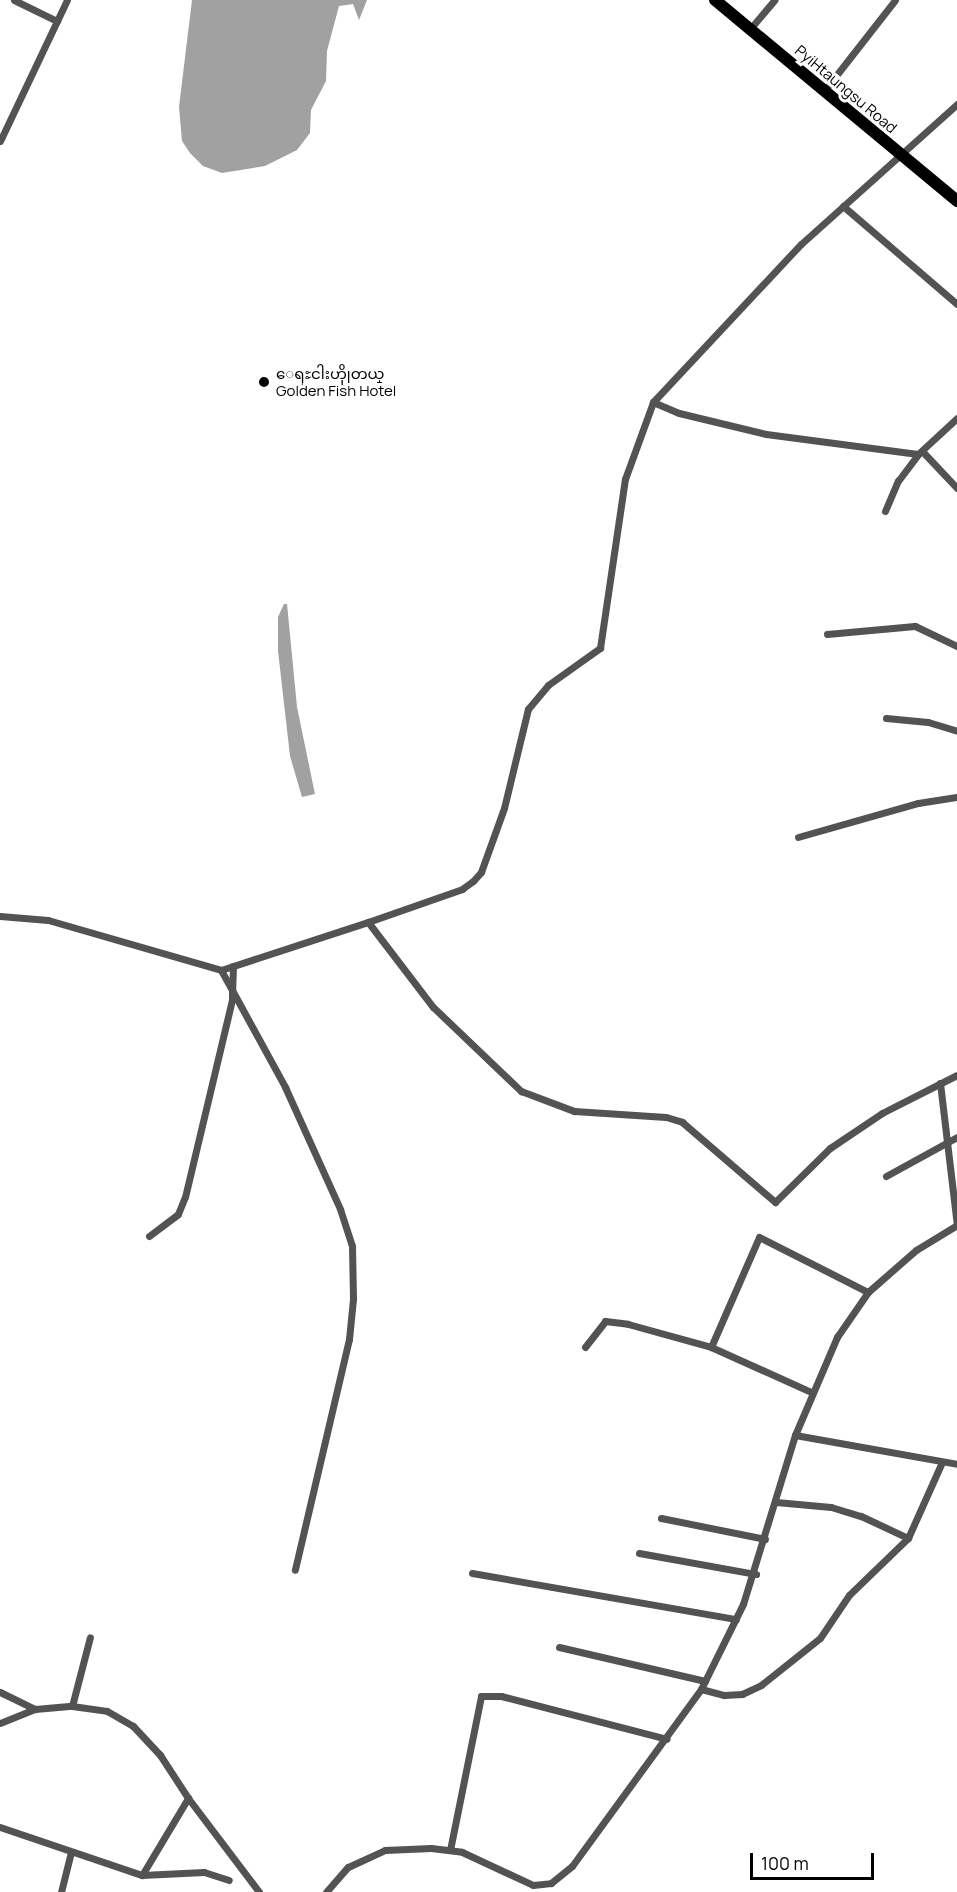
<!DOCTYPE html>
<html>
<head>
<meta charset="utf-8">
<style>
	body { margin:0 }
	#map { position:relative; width:957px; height:1892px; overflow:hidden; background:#fff; font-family:Manrope,"Noto Sans Myanmar",sans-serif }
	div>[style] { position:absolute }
	.water>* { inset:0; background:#a1a1a1 }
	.minor>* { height:7px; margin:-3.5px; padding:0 3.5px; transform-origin:3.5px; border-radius:3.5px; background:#535353 }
	.trunk>* { height:12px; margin:-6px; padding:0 6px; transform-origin:6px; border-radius:6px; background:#000 }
	.dots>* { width:16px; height:16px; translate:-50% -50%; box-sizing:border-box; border:3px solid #fff; border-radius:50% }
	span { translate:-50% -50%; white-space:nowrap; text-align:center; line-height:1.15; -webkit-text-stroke:6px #fff; paint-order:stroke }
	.street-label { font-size:15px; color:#000 }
	.poi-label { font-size:15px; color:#000 }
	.left { translate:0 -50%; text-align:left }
	.scale { position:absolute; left:750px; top:1853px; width:124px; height:27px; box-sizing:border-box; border:3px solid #000; border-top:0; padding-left:8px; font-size:18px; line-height:21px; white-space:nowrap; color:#000; -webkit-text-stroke:4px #fff; paint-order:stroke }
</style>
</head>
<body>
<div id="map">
	<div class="water">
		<i style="clip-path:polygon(192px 0,367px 0,359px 20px,353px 4px,339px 6px,327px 51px,326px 81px,311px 110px,310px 133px,297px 150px,265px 166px,222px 173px,203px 166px,190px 153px,182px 141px,179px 107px)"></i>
		<i style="clip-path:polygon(284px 604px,287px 604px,297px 707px,315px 794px,302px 797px,290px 756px,278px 651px,278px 617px)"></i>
	</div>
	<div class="minor">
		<i style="left:14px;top:0;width:48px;rotate:26deg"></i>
		<i style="left:750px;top:29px;width:38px;rotate:-50deg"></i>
		<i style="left:824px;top:91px;width:115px;rotate:-52deg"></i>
		<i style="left:0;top:141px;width:156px;rotate:-64.6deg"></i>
		<i style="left:843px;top:206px;width:150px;rotate:40.7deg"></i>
		<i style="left:653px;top:402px;width:28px;rotate:23deg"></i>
		<i style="left:679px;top:413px;width:89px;rotate:13.6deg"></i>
		<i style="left:766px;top:434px;width:153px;rotate:7.5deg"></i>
		<i style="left:922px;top:451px;width:51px;rotate:46.6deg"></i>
		<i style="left:885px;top:511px;width:33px;rotate:-67deg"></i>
		<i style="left:898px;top:481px;width:34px;rotate:-53deg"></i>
		<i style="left:918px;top:454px;width:53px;rotate:-42.7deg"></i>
		<i style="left:827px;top:634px;width:88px;rotate:-5.2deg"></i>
		<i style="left:915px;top:626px;width:47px;rotate:25.5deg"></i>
		<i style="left:886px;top:718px;width:42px;rotate:5.4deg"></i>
		<i style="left:928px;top:722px;width:30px;rotate:17deg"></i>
		<i style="left:798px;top:837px;width:125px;rotate:-15.8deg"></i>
		<i style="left:918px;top:803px;width:39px;rotate:-9deg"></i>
		<i style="left:0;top:916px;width:48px;rotate:4.8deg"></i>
		<i style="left:48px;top:920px;width:180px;rotate:16.1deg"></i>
		<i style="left:221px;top:970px;width:155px;rotate:-18.1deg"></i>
		<i style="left:368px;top:922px;width:100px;rotate:-19.3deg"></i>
		<i style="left:462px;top:889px;width:14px;rotate:-36deg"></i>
		<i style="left:473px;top:881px;width:12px;rotate:-48deg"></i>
		<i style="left:481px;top:872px;width:68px;rotate:-70.2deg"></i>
		<i style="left:504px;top:808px;width:102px;rotate:-76.4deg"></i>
		<i style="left:528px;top:709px;width:31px;rotate:-50deg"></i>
		<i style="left:548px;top:685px;width:64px;rotate:-35.4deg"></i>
		<i style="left:600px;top:648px;width:171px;rotate:-81.6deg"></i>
		<i style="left:625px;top:479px;width:82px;rotate:-70deg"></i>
		<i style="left:653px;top:402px;width:216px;rotate:-46.9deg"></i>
		<i style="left:801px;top:244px;width:210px;rotate:-41.9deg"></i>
		<i style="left:368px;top:922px;width:107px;rotate:52.6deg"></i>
		<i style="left:433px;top:1007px;width:122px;rotate:43.7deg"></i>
		<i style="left:521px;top:1091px;width:57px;rotate:20.7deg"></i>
		<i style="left:574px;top:1111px;width:92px;rotate:3.7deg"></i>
		<i style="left:666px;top:1117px;width:17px;rotate:17deg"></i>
		<i style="left:682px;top:1122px;width:123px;rotate:40.7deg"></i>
		<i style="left:775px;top:1202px;width:77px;rotate:-44.5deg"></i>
		<i style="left:830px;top:1148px;width:63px;rotate:-33.9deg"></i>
		<i style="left:882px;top:1113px;width:84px;rotate:-26.9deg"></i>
		<i style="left:233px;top:966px;width:24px;rotate:92deg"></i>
		<i style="left:232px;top:990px;width:111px;rotate:61.3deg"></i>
		<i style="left:285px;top:1087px;width:134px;rotate:65.7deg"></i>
		<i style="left:340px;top:1209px;width:39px;rotate:72deg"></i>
		<i style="left:352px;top:1246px;width:53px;rotate:88.9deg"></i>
		<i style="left:353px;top:1299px;width:40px;rotate:95.7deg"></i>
		<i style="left:349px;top:1339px;width:237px;rotate:103.2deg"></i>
		<i style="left:940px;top:1083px;width:143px;rotate:83.2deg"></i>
		<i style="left:886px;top:1176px;width:81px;rotate:-28.8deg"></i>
		<i style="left:149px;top:1236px;width:36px;rotate:-37deg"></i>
		<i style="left:178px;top:1214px;width:18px;rotate:-68deg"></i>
		<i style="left:185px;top:1197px;width:203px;rotate:-76.6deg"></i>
		<i style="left:232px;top:1000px;width:10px;rotate:-90deg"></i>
		<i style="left:232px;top:990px;width:23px;rotate:-119deg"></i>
		<i style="left:585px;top:1347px;width:33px;rotate:-52deg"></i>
		<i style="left:605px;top:1321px;width:23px;rotate:7deg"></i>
		<i style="left:628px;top:1324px;width:86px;rotate:15.5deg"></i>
		<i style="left:711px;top:1347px;width:110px;rotate:24.2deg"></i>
		<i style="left:711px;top:1347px;width:120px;rotate:-66.4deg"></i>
		<i style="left:759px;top:1237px;width:122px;rotate:26.8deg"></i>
		<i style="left:795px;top:1435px;width:165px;rotate:10.1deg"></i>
		<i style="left:776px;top:1502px;width:55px;rotate:5.2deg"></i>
		<i style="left:831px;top:1507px;width:31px;rotate:17deg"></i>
		<i style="left:861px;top:1516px;width:52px;rotate:25.1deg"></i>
		<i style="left:661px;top:1518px;width:106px;rotate:11.4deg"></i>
		<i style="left:639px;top:1553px;width:119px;rotate:10.2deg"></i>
		<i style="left:472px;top:1573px;width:268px;rotate:9.9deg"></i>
		<i style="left:559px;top:1647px;width:150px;rotate:13.1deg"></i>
		<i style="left:701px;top:1689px;width:24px;rotate:15deg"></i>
		<i style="left:724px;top:1695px;width:18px;rotate:-3deg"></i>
		<i style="left:742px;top:1694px;width:21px;rotate:-25deg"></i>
		<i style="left:761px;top:1685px;width:75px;rotate:-38.5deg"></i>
		<i style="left:820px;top:1638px;width:52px;rotate:-56deg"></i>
		<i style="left:849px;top:1595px;width:82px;rotate:-44deg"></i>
		<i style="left:908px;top:1538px;width:83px;rotate:-65.9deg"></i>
		<i style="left:0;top:1692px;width:39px;rotate:26deg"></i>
		<i style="left:72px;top:1706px;width:71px;rotate:-75.4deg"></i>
		<i style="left:0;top:1723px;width:38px;rotate:-22deg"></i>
		<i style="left:35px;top:1709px;width:37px;rotate:-5deg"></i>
		<i style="left:72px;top:1706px;width:35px;rotate:8deg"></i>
		<i style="left:107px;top:1711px;width:30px;rotate:30deg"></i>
		<i style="left:133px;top:1726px;width:40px;rotate:47deg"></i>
		<i style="left:160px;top:1755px;width:51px;rotate:56.9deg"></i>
		<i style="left:188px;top:1798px;width:118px;rotate:52.9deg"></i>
		<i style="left:0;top:1827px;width:150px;rotate:18.7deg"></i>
		<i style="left:142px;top:1875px;width:90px;rotate:-59.1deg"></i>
		<i style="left:450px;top:1850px;width:157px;rotate:-78.6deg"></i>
		<i style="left:481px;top:1696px;width:20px"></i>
		<i style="left:501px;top:1696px;width:171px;rotate:14.5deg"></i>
		<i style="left:142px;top:1875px;width:62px;rotate:-2.8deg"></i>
		<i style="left:204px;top:1872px;width:26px;rotate:18deg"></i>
		<i style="left:61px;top:1892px;width:41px;rotate:-76deg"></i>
		<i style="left:326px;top:1892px;width:33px;rotate:-49deg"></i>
		<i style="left:348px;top:1867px;width:41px;rotate:-24.7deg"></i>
		<i style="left:385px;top:1850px;width:46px;rotate:-2.5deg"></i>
		<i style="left:431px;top:1848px;width:31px;rotate:7deg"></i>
		<i style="left:462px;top:1852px;width:78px;rotate:24.9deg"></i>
		<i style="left:533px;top:1885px;width:18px;rotate:-6deg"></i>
		<i style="left:551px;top:1883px;width:27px;rotate:-39deg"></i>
		<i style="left:572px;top:1866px;width:219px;rotate:-53.9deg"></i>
		<i style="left:701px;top:1689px;width:95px;rotate:-63.7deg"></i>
		<i style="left:743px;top:1604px;width:177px;rotate:-72.9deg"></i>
		<i style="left:795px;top:1435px;width:107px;rotate:-66.8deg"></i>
		<i style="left:837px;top:1337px;width:55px;rotate:-55.4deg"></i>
		<i style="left:868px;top:1292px;width:64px;rotate:-41.2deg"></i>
		<i style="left:916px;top:1250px;width:48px;rotate:-31.4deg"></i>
	</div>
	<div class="trunk">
		<i style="left:715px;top:0;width:315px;rotate:39.7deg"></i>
	</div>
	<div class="dots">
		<i style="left:264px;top:382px;background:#000"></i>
	</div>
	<div class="street-label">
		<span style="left:846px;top:89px;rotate:40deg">PyiHtaungsu Road</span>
	</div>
	<div class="poi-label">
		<span class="left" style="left:276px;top:382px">ေရႊငါးဟိုုတယ္<br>Golden Fish Hotel</span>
	</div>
	<div class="scale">100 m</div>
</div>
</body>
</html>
